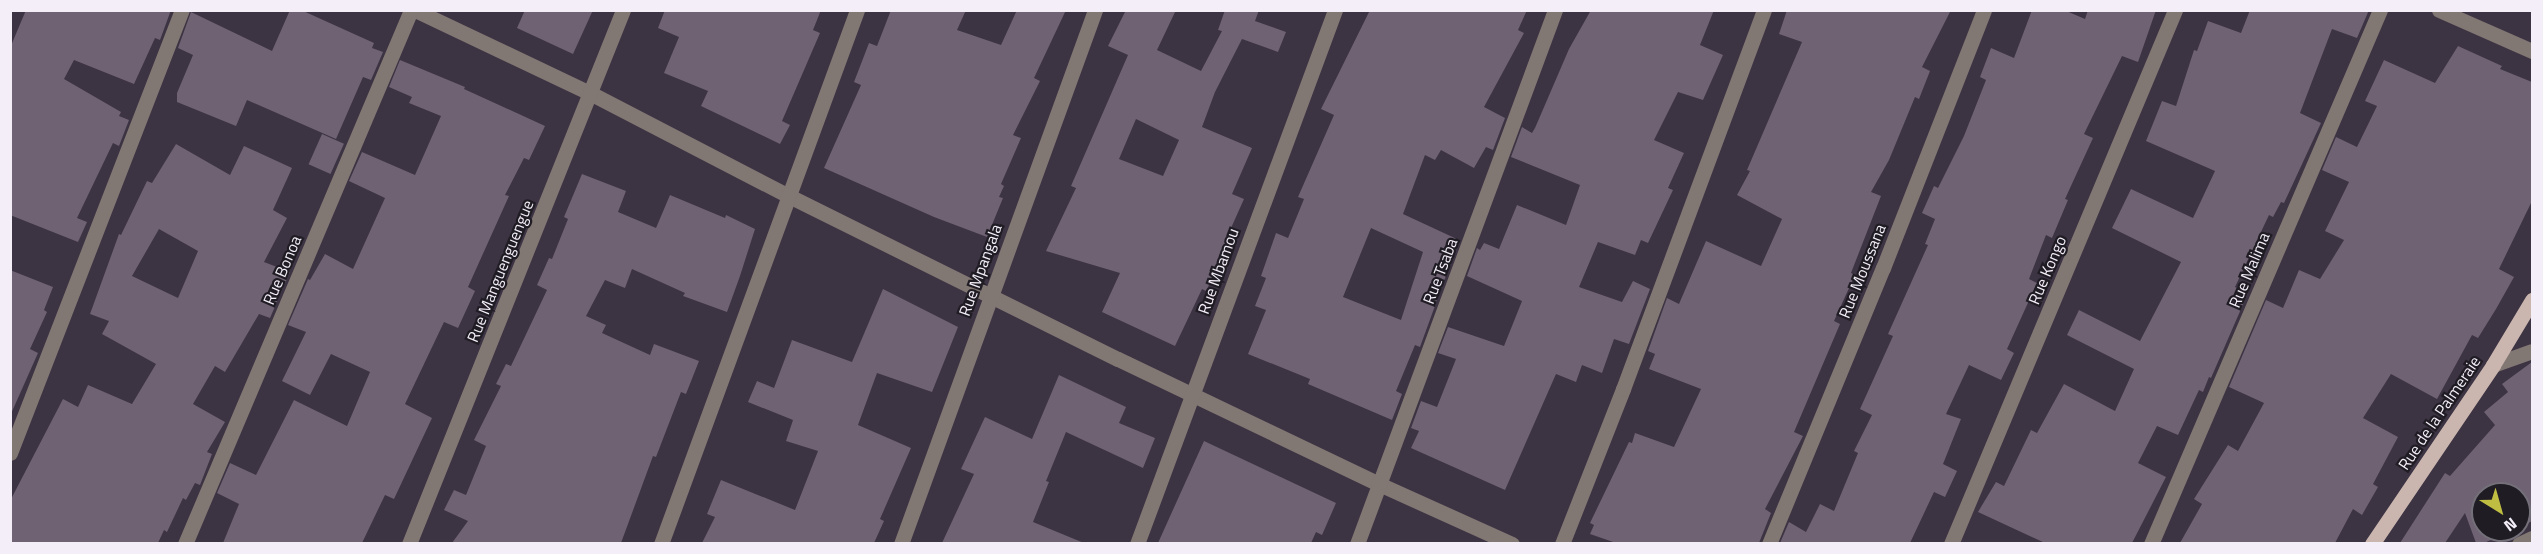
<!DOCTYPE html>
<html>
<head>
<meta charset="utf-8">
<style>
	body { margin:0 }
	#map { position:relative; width:2543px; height:554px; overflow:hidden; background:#3c3343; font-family:"Titillium Web",sans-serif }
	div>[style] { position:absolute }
	.building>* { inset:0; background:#6e6273; transform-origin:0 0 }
	.minor>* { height:15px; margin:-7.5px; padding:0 7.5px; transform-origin:7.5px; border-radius:7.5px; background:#817773 }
	.major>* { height:15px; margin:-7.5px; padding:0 7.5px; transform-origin:7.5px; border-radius:7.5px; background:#cab6af }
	span { translate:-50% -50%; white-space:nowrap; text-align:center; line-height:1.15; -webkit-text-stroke:4.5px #201c24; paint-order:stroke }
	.street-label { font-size:16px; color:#f3eef8 }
	.frame { position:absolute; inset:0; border:12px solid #f3eef8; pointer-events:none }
	.north { position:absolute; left:2471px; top:482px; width:60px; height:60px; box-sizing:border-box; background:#201c24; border:2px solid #747079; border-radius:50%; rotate:143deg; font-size:16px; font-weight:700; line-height:24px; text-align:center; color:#f3eef8 }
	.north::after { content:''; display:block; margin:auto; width:21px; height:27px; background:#bfbe42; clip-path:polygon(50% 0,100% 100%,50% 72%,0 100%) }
</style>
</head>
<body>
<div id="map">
	<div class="building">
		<i style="clip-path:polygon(26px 10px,171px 10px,160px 40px,155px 38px,134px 84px,74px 60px,64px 79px,121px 112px,119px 116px,129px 120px,119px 146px,113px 143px,77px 218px,87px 222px,78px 242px,10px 215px,10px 48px)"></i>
		<i style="clip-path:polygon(290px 10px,301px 10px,374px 43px,372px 48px,383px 52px,371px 80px,363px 77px,336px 139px,247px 100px,236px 126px,177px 102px,177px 93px,193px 55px,178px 48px,191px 12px,272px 51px)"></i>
		<i style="clip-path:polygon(525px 10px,593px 10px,573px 54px,517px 28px)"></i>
		<i style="clip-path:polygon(665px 10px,821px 10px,813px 30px,820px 33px,782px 121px,790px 125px,780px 144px,701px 106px,708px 91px,664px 73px,679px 37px,658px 28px)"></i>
		<i style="clip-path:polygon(891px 10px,966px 10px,957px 30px,1001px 45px,1017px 10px,1066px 10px,1034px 78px,1040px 81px,1013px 135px,1021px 138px,1001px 184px,1004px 186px,999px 197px,1003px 198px,987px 237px,934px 217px,824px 168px,861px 85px,854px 82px,869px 43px,877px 46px)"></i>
		<i style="clip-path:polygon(evenodd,1126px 10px,1176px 10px,1157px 50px,1201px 71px,1222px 31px,1218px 30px,1225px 10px,1259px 10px,1255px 21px,1286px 32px,1278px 52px,1242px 39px,1215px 92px,1202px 127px,1252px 148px,1232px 194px,1244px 199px,1227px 237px,1232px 239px,1206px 291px,1202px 289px,1175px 346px,1102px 312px,1120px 273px,1046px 251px,1076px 188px,1071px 186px,1128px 55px,1108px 46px,1126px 10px,1136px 119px,1179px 140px,1163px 176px,1119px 159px,1136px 119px)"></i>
		<i style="clip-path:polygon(evenodd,1370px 10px,1527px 10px,1518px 30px,1524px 33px,1484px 107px,1505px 118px,1493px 150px,1486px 147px,1474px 168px,1441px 150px,1435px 160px,1425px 155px,1403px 214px,1459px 240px,1420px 347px,1415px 345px,1396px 391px,1402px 394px,1392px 420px,1308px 384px,1310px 379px,1248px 354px,1266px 310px,1255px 306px,1266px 278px,1261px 276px,1276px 233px,1288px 238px,1304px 199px,1298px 197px,1334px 115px,1321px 109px,1370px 10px,1371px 228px,1423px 252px,1401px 320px,1343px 297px,1371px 228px)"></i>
		<i style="clip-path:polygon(1591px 10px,1714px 10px,1700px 45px,1723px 55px,1703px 100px,1678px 92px,1654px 140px,1684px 153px,1668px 188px,1673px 190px,1648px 243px,1641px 240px,1635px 255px,1598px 242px,1579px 287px,1622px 302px,1633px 281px,1650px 289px,1629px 344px,1614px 339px,1602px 373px,1582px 365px,1576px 382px,1556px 374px,1505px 490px,1411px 448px,1419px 431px,1411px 428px,1421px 401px,1437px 407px,1456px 359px,1438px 353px,1448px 327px,1504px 346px,1522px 301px,1467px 276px,1477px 248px,1480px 250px,1484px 243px,1499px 249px,1517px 205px,1566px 225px,1580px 185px,1511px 157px,1522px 127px,1532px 133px,1535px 128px,1569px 49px)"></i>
		<i style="clip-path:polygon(1787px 10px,1951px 10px,1922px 67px,1930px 71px,1919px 99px,1915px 97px,1889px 160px,1871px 192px,1881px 196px,1851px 273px,1855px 275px,1834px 321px,1840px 324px,1794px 432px,1803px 436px,1765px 509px,1771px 513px,1759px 543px,1616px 543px,1590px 534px,1594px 525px,1590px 523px,1629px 442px,1632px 443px,1635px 433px,1674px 447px,1701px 389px,1649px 369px,1655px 354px,1648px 351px,1667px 298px,1679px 304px,1706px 241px,1761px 266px,1782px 219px,1737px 195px,1750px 171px,1747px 170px,1802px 42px,1779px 34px)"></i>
		<i style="clip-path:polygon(2032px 10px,2064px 10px,2085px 19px,2088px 10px,2156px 10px,2138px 62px,2122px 56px,2084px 134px,2093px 138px,2065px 199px,2068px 200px,2052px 238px,2046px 235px,2029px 279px,2037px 283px,2007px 349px,2014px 353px,2001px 380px,1969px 365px,1946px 414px,1961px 419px,1943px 464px,1957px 471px,1945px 497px,1934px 492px,1910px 543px,1780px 543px,1789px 522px,1806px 532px,1820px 504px,1834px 511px,1858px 453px,1854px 451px,1872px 415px,1860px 409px,1893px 336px,1888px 334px,1928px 245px,1925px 244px,1935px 219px,1922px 213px,1934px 186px,1938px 188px,1964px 136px,1986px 80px,1980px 77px,1991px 48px,2014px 58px)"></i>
		<i style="clip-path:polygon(2250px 10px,2369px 10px,2357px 38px,2332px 29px,2300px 113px,2321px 123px,2284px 203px,2281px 202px,2273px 217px,2269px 215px,2235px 287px,2248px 293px,2211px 378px,2209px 377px,2203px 392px,2199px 390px,2178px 435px,2157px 426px,2138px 463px,2166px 477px,2132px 543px,2045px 543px,1978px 512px,1996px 482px,2004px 486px,2031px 430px,2037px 433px,2064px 384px,2115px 411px,2134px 369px,2067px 335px,2079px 310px,2140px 341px,2181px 262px,2112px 228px,2131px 189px,2193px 218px,2215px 171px,2146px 141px,2162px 101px,2176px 106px,2194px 50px,2197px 51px,2208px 21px,2241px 33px)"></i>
		<i style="clip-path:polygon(2458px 46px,2502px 66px,2500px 69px,2532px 82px,2532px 201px,2499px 269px,2514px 277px,2496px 309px,2478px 338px,2472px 335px,2437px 399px,2391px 374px,2363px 418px,2398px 437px,2373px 484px,2378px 487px,2362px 515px,2353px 509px,2335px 543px,2180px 543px,2202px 504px,2194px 499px,2228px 445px,2238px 451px,2264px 403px,2229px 387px,2266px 300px,2283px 308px,2299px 270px,2320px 279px,2344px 240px,2325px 231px,2349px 182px,2322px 170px,2336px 137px,2357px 147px,2377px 106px,2365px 101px,2384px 60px,2435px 83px)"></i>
		<i style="clip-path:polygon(400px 60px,465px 87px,464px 89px,545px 126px,529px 160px,524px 158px,505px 195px,509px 196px,468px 287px,475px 291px,458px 328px,444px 322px,405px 404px,432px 418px,394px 499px,385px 495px,362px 543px,223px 543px,239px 504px,217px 493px,230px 463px,256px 475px,294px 400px,347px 426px,370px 372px,331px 354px,310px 395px,282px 381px,306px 332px,288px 325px,308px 279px,310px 280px,325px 254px,353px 269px,385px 198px,349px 181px,362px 152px,415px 175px,441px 116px,409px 103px,412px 97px,389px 87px)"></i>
		<i style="left:322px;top:134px;width:24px;height:33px;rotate:24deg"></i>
		<i style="clip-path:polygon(evenodd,176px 144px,230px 175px,244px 146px,292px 168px,273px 210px,287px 218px,264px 262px,290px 272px,270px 318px,259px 314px,225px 372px,215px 366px,193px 404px,225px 422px,207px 452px,212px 454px,200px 485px,195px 483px,186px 500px,183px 498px,167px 532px,164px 530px,158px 543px,10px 543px,10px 501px,63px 399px,78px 407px,88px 385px,132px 404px,156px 364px,102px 334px,109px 321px,90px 314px,119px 234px,121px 235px,147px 181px,152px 183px,176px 144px,159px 229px,198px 251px,178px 298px,132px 276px,159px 229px)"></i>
		<i style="clip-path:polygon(582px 174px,626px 191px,618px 212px,656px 228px,670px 195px,725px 218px,726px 215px,755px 229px,740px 276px,727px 312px,683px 296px,685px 293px,632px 269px,625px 288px,605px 280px,586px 316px,606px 325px,602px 333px,650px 355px,654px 344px,699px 361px,686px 394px,681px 392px,656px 457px,653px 456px,621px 543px,452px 543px,468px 521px,444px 510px,454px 490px,466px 495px,486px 446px,474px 440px,501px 386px,496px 384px,506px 364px,511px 366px,547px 290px,537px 285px,549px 258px,552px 259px,568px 219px,564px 217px)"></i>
		<i style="clip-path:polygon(10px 270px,53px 287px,44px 310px,47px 312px,30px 349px,38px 353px,10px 416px)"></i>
		<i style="clip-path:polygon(883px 289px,958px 327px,932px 392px,877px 373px,858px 425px,911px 448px,880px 519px,884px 521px,874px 543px,702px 543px,715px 517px,707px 514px,721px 480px,795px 510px,818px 451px,786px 441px,793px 420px,748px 402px,757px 381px,774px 388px,792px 340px,852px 362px)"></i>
		<i style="clip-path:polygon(2532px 362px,2532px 521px,2519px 528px,2519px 494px,2483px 494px,2483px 530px,2514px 530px,2484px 543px,2476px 543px,2465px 513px,2445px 543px,2400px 543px,2445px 473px,2450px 476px,2495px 425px,2484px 412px,2508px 392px,2502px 384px)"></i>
		<i style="clip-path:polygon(1059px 375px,1126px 407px,1119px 423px,1155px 438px,1143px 468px,1066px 432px,1046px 481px,1049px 482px,1033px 522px,1084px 543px,942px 543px,974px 474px,961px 469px,985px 417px,1032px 439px)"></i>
		<i style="clip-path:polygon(1204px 441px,1336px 503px,1322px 535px,1316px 532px,1311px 543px,1158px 543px)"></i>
	</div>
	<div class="minor">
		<i style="left:415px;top:10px;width:194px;rotate:25.4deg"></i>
		<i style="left:590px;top:93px;width:222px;rotate:27.4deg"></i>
		<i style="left:787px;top:195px;width:369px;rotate:26.4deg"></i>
		<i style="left:1118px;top:359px;width:289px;rotate:25.6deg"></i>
		<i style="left:1379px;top:484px;width:146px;rotate:24.3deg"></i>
		<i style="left:2439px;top:10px;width:102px;rotate:23.8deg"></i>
		<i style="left:2493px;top:365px;width:41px;rotate:-19.7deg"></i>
		<i style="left:10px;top:453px;width:475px;rotate:-68.8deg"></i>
		<i style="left:185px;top:544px;width:580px;rotate:-67.06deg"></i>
		<i style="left:409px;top:544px;width:575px;rotate:-68.16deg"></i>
		<i style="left:661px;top:544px;width:569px;rotate:-69.84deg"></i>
		<i style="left:901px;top:544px;width:568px;rotate:-70.03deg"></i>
		<i style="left:1137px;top:544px;width:570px;rotate:-69.66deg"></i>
		<i style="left:1357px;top:544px;width:570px;rotate:-69.66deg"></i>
		<i style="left:1562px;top:544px;width:167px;rotate:-68.5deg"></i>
		<i style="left:1623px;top:389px;width:404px;rotate:-69.6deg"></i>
		<i style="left:1769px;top:544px;width:299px;rotate:-67.6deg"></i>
		<i style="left:1883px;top:268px;width:277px;rotate:-68.6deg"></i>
		<i style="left:1951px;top:544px;width:579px;rotate:-67.24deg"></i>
		<i style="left:2151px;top:544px;width:581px;rotate:-66.79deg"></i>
		<i style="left:2519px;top:544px;width:14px;rotate:-25deg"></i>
	</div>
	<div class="major">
		<i style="left:2372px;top:544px;width:216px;rotate:-55.9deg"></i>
		<i style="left:2493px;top:365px;width:76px;rotate:-59deg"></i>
	</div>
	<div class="street-label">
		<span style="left:282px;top:270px;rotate:-67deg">Rue Bonoa</span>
		<span style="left:980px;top:270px;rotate:-70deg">Rue Mpangala</span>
		<span style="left:2047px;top:270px;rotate:-67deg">Rue Kongo</span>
		<span style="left:2249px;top:270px;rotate:-67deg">Rue Malima</span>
		<span style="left:500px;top:271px;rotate:-68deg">Rue Manguenguengue</span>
		<span style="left:1218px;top:271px;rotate:-70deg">Rue Mbamou</span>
		<span style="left:1440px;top:271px;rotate:-69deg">Rue Tsaba</span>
		<span style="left:1862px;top:271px;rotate:-68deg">Rue Moussana</span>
		<span style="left:2439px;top:413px;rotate:-56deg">Rue de la Palmeraie</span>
	</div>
	<div class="frame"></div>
	<div class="north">N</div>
</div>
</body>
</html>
